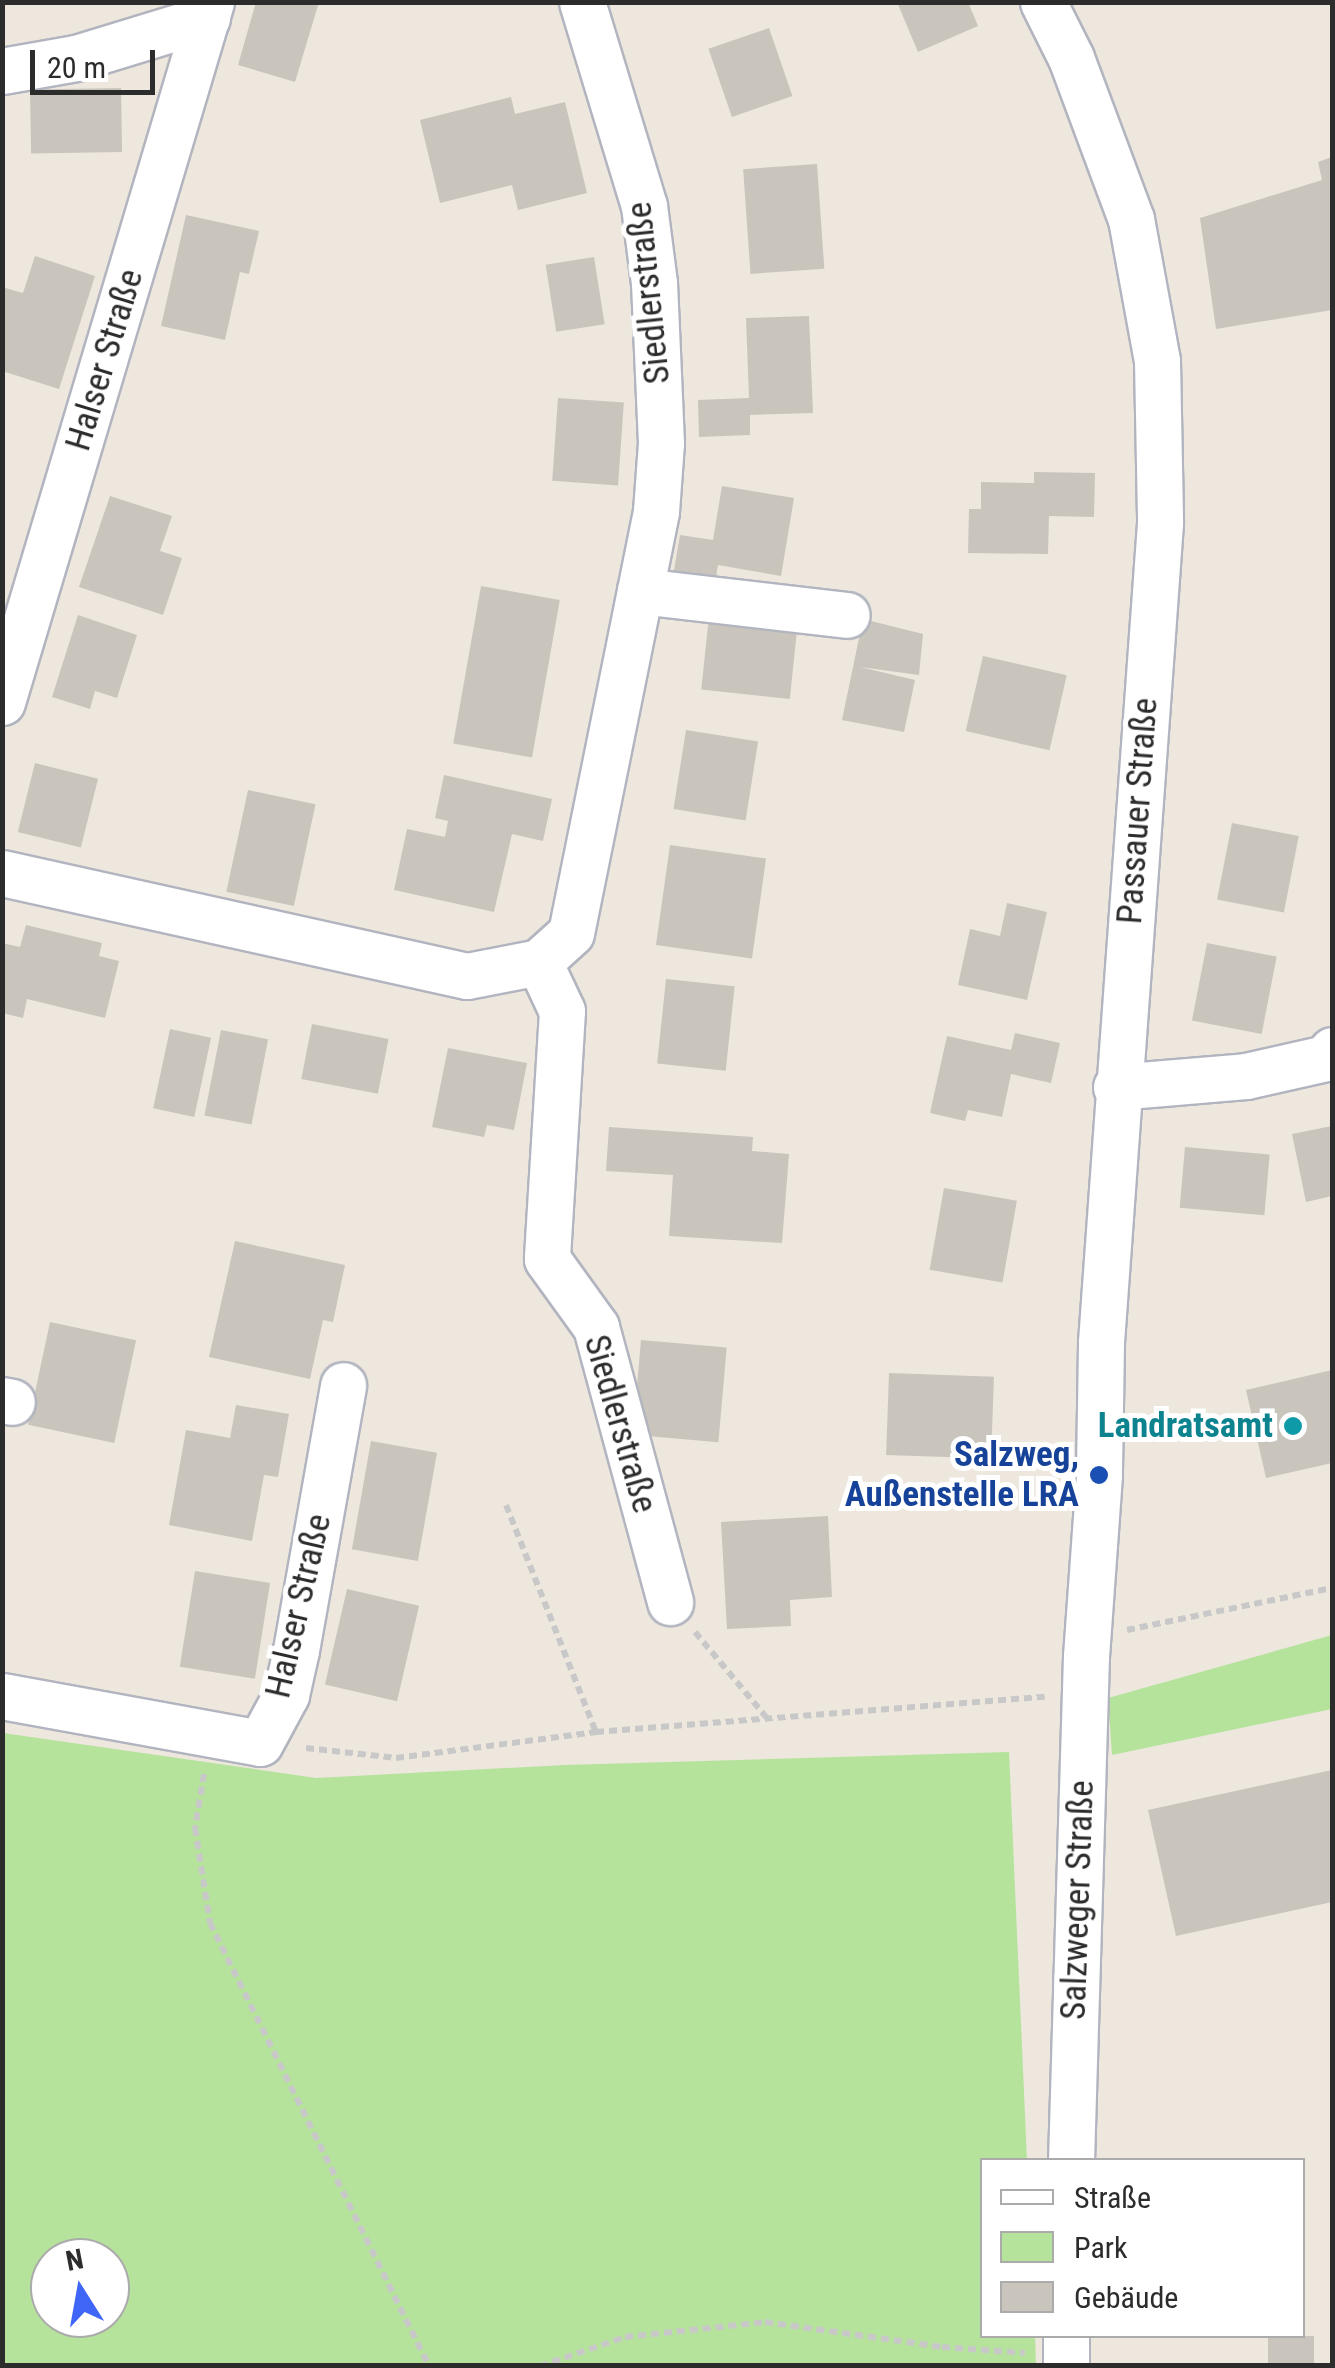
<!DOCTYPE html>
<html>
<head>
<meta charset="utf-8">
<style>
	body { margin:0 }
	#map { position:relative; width:1335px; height:2368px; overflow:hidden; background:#ede7de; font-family:"Roboto Condensed",sans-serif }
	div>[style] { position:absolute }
	.green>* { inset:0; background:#b5e39c }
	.building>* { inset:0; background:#c9c5bd; transform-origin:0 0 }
	.path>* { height:6px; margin-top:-3px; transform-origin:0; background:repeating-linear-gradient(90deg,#c8c8c8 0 8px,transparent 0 13px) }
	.roads { filter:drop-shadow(2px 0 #b2b5bf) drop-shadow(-2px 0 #b2b5bf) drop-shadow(0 2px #b2b5bf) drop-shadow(0 -2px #b2b5bf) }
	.minor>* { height:45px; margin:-22.5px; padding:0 22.5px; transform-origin:22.5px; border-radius:22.5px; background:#fff }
	.dots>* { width:28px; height:28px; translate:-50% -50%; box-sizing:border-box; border:5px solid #fff; border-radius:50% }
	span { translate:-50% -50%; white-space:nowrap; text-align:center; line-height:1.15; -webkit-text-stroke:10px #fff; paint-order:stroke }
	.street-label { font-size:35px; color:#2c2c2c }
	.culture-label { font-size:35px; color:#0d838f; font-weight:700 }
	.right { translate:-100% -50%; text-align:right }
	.transit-label { font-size:35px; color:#164399; font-weight:700 }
	.frame { position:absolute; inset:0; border:5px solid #2c2c2c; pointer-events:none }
	.legend { position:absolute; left:980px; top:2158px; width:325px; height:180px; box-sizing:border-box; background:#fff; border:2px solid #ababab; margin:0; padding:12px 18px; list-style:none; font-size:30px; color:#2c2c2c }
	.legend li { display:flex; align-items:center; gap:20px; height:50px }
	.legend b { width:50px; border:2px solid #ababab }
	.north { position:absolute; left:30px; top:2238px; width:100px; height:100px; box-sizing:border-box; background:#fff; border:2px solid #ababab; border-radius:50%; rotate:349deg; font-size:28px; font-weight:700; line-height:40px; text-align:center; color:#2c2c2c }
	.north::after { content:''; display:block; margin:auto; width:35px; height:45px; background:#4066f8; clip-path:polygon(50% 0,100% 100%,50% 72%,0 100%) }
	.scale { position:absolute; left:30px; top:50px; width:125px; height:45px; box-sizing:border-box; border:5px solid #2c2c2c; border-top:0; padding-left:12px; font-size:30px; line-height:35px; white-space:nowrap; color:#2c2c2c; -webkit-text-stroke:8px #fff; paint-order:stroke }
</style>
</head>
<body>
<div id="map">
	<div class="green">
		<i style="clip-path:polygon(1332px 1635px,1332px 1709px,1112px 1755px,1108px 1698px)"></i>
		<i style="clip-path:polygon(evenodd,3px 1733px,316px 1778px,565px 1765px,1009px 1752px,1027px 2160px,982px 2160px,982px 2336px,1035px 2336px,1036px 2365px,3px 2365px,3px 1733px,50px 2258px,110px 2258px,110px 2318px,50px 2318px,50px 2258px)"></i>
	</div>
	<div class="building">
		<i style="clip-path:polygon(256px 2px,319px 2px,295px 82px,238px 65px)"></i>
		<i style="clip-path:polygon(897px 2px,968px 2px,978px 26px,918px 52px)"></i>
		<i style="left:769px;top:28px;width:72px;height:64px;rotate:71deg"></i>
		<i style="left:121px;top:88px;width:64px;height:91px;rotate:89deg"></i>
		<i style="clip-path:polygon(511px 97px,515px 114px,565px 102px,587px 193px,518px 210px,512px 185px,440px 203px,420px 120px)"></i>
		<i style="clip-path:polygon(1332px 157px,1332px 310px,1216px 329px,1200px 218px,1322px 180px,1318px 162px)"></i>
		<i style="left:817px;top:164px;width:105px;height:74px;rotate:86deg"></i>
		<i style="clip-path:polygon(186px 215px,259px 231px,249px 274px,240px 272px,225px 340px,161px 326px)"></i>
		<i style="clip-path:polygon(35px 256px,95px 276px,59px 389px,2px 371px,2px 287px,23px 293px)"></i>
		<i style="left:594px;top:257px;width:68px;height:49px;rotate:81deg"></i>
		<i style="clip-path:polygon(809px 316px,813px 413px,750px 415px,750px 435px,699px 437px,698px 400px,749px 398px,746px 318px)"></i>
		<i style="left:558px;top:398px;width:66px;height:83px;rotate:4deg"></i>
		<i style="clip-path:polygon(1034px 472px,1095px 473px,1094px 517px,1049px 516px,1048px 554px,968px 553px,969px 509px,981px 509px,981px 482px,1034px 483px)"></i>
		<i style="clip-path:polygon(722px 486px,794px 498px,781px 576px,718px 565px,714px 589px,672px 582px,680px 535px,713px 540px)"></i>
		<i style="clip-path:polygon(110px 496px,172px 516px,160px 551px,182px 558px,163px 615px,79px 587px)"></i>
		<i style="left:481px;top:586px;width:80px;height:160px;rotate:10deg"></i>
		<i style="clip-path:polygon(78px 615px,137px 635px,117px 698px,95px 691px,90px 709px,52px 697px)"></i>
		<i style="left:709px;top:616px;width:89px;height:74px;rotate:6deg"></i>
		<i style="clip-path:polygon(863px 619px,923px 634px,919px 675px,860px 667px,915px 680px,904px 732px,842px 720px)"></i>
		<i style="left:983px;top:656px;width:86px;height:77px;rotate:13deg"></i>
		<i style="left:686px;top:730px;width:73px;height:80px;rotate:9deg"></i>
		<i style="left:35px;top:763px;width:65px;height:71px;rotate:14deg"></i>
		<i style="clip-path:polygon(444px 775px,552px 799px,543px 841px,512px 834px,494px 912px,394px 890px,407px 829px,445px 837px,448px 821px,435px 818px)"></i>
		<i style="left:248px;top:790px;width:69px;height:104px;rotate:12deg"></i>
		<i style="left:1232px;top:823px;width:68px;height:78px;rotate:11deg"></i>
		<i style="left:670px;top:845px;width:97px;height:101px;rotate:8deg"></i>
		<i style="clip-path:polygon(1007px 903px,1047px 912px,1027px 1000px,958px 985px,970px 929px,1000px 936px)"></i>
		<i style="clip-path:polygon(26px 925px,102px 943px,99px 956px,119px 961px,105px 1018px,27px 999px,23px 1018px,2px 1013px,2px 943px,20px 947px)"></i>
		<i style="left:1207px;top:943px;width:71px;height:79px;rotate:11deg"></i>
		<i style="left:666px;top:979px;width:69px;height:85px;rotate:6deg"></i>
		<i style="left:312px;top:1024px;width:78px;height:56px;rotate:11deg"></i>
		<i style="left:170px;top:1029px;width:42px;height:81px;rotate:12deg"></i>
		<i style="left:221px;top:1030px;width:48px;height:87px;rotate:11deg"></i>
		<i style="clip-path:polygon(1015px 1033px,1060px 1043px,1051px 1083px,1011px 1074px,1002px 1117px,968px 1110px,965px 1121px,930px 1113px,947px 1036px,1011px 1050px)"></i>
		<i style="clip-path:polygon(448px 1048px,527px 1063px,514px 1130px,487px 1125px,484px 1137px,432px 1127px)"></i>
		<i style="clip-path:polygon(1332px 1126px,1332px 1196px,1306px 1202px,1292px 1134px)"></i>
		<i style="clip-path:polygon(609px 1127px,753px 1137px,752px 1151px,789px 1154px,782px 1243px,669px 1236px,673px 1175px,606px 1171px)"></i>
		<i style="left:1185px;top:1147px;width:85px;height:61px;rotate:5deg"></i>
		<i style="left:944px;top:1188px;width:74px;height:83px;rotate:10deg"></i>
		<i style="clip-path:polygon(235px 1241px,345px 1265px,333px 1322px,323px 1320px,310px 1379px,209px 1357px)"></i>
		<i style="left:50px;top:1322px;width:88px;height:105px;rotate:12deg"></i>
		<i style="left:641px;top:1340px;width:86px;height:95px;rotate:5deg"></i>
		<i style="clip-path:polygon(1332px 1370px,1332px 1463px,1266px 1478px,1246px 1390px)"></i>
		<i style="left:889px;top:1373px;width:105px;height:82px;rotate:2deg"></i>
		<i style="clip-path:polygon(236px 1405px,289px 1414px,278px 1477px,264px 1475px,252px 1541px,169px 1525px,186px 1430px,230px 1438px)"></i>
		<i style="left:371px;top:1441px;width:67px;height:110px;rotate:10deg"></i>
		<i style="clip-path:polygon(828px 1516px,832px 1597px,790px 1600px,791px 1626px,727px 1629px,721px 1522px)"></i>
		<i style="left:195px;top:1571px;width:76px;height:97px;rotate:9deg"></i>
		<i style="left:347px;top:1589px;width:74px;height:98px;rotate:13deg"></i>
		<i style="clip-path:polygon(1332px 1770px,1332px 1902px,1176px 1936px,1148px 1810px)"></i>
		<i style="left:1314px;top:2336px;width:30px;height:46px;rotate:90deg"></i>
	</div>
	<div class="path">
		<i style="left:506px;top:1505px;width:244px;rotate:68.4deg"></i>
		<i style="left:1127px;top:1630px;width:209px;rotate:-11.6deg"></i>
		<i style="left:695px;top:1632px;width:112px;rotate:50.1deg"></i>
		<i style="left:306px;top:1748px;width:91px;rotate:6.3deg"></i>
		<i style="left:396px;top:1758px;width:202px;rotate:-7.4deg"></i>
		<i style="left:596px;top:1732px;width:450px;rotate:-4.5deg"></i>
		<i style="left:204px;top:1774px;width:55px;rotate:99.5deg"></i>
		<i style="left:195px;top:1828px;width:96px;rotate:81deg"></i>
		<i style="left:210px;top:1923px;width:494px;rotate:63.7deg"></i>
		<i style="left:540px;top:2366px;width:90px;rotate:-18.8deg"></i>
		<i style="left:625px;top:2337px;width:141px;rotate:-6.1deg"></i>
		<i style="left:765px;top:2322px;width:179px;rotate:8deg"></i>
		<i style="left:942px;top:2347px;width:83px;rotate:4.1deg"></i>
	</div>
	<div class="roads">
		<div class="minor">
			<i style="left:1043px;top:2px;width:63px;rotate:63.4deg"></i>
			<i style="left:1071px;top:58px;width:172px;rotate:69.6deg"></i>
			<i style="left:1131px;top:219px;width:144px;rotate:79.6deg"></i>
			<i style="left:1157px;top:361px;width:162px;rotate:88.9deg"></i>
			<i style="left:1160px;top:523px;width:822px;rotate:94.12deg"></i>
			<i style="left:1101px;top:1343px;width:132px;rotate:90.9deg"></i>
			<i style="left:1099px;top:1475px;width:181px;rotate:94.1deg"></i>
			<i style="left:1086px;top:1656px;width:504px;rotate:91.7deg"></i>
			<i style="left:2px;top:71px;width:75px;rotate:-10deg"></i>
			<i style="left:76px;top:58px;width:137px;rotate:-17deg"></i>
			<i style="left:640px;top:591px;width:208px;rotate:6.6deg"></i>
			<i style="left:2px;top:702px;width:731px;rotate:-73.38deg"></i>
			<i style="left:2px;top:873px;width:476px;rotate:12.5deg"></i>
			<i style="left:467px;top:976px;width:73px;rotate:-11deg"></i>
			<i style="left:539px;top:962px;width:43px;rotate:-42.2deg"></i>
			<i style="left:571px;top:933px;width:430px;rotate:-78.6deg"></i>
			<i style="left:656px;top:511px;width:68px;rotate:-85.8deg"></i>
			<i style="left:661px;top:443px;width:160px;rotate:-92.5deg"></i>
			<i style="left:654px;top:283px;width:78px;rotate:-97.4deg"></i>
			<i style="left:644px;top:206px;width:213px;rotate:-106.9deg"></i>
			<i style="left:539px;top:962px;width:54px;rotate:64.9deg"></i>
			<i style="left:562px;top:1011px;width:248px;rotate:93.5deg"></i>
			<i style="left:547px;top:1259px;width:84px;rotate:54.2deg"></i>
			<i style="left:596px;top:1327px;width:285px;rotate:74.9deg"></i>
			<i style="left:1116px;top:1087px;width:130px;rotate:-4.8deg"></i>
			<i style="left:1246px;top:1076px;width:82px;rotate:-12.7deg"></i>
			<i style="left:1326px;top:1058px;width:10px;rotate:-53deg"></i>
			<i style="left:2px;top:1400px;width:10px;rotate:11deg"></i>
			<i style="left:2px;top:1696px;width:262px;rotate:10.3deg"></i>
			<i style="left:260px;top:1743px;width:55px;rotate:-61.6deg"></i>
			<i style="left:286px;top:1695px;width:46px;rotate:-77.5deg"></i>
			<i style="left:296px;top:1650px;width:269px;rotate:-79.9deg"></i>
			<i style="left:1066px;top:2366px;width:30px;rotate:-90deg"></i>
		</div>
	</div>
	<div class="dots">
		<i style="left:1293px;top:1426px;background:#0f9aa8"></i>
		<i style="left:1099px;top:1475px;background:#1a4fb4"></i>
	</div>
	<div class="street-label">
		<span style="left:649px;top:293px;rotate:-96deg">Siedlerstraße</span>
		<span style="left:105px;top:360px;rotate:-73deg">Halser Straße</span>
		<span style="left:1138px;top:811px;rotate:-86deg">Passauer Straße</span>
		<span style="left:620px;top:1424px;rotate:74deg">Siedlerstraße</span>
		<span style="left:299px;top:1606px;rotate:-77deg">Halser Straße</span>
		<span style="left:1078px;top:1900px;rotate:-88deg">Salzweger Straße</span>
	</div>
	<div class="culture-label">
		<span class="right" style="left:1273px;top:1426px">Landratsamt</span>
	</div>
	<div class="transit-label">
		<span class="right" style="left:1079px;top:1475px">Salzweg,<br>Außenstelle LRA</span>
	</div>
	<div class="frame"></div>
	<ul class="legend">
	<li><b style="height:12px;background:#fff"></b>Straße</li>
	<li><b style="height:28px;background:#b5e39c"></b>Park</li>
	<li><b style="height:28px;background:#c9c5bd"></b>Gebäude</li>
	</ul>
	<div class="north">N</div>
	<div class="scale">20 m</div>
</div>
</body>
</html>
